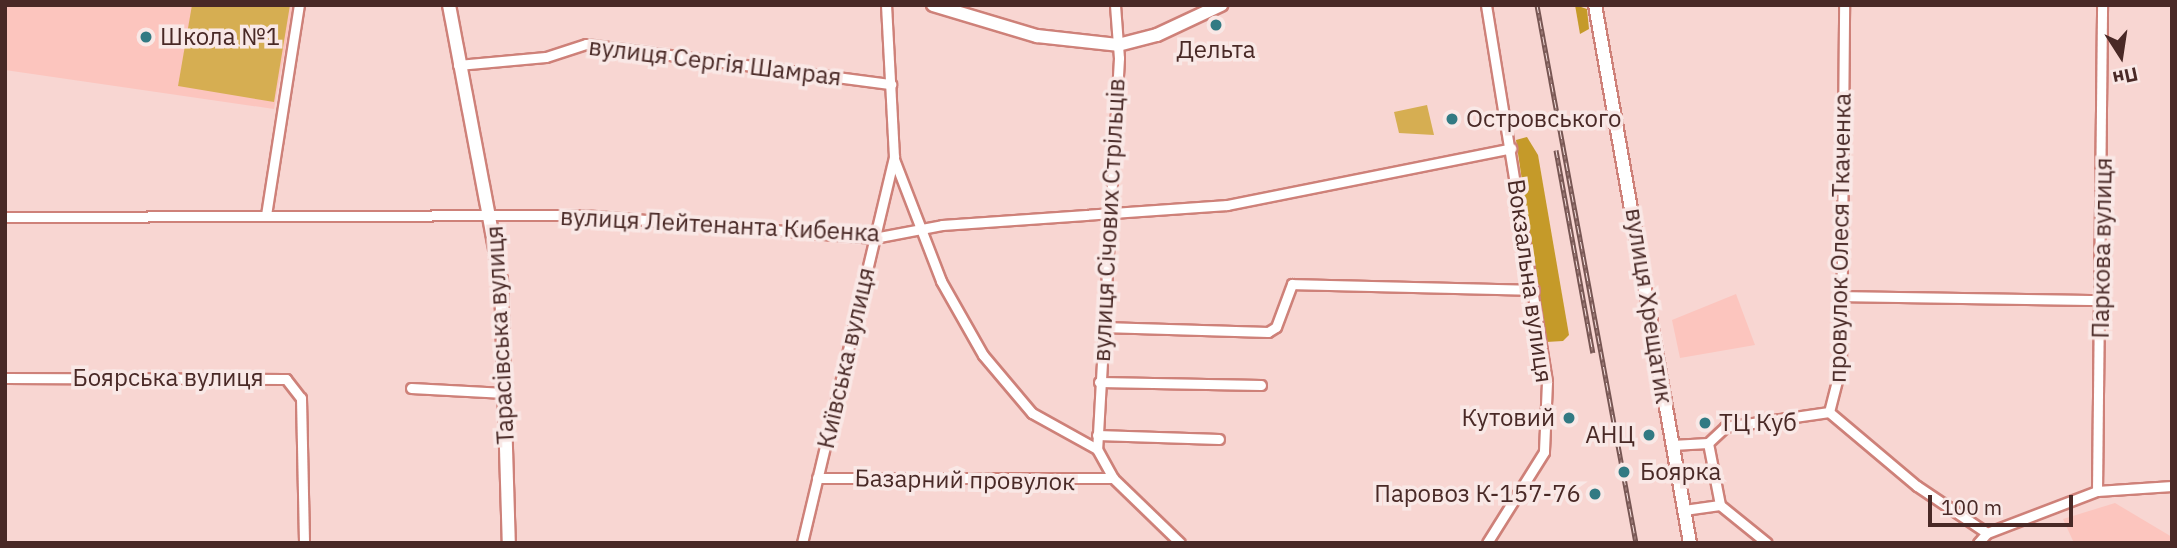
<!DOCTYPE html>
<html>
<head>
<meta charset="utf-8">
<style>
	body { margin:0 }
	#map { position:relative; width:2177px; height:548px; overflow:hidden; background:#f8d6d2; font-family:"IBM Plex Sans",sans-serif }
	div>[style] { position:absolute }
	.built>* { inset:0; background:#fcc5be }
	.green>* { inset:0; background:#d6ae52 }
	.forest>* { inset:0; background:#c59a29 }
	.roads { filter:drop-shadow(2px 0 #ce8179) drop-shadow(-2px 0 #ce8179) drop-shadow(0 2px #ce8179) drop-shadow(0 -2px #ce8179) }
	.street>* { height:9px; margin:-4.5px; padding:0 4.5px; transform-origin:4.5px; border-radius:4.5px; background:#fff }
	.secondary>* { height:12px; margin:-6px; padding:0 6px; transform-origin:6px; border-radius:6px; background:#fff }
	.rail>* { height:5px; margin-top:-2.5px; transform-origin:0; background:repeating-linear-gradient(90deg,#f9e8e6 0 8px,#775653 0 16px); box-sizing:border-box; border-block:2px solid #775653 }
	.dots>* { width:19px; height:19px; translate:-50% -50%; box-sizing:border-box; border:4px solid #f9e8e6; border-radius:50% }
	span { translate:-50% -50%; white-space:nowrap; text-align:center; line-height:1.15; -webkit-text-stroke:7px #f9e8e6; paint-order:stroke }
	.poi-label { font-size:24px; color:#492926 }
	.left { translate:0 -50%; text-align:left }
	.right { translate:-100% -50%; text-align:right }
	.street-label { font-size:24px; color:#492926 }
	.frame { position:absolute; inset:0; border:7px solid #492926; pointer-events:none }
	.north { position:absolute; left:2086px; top:21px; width:70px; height:70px; -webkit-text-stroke:5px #f9e8e6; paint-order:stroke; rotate:168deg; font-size:19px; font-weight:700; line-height:28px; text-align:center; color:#492926 }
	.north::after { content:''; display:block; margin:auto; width:24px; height:32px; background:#492926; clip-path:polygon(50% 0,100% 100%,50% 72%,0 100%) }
	.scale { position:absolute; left:1928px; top:495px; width:145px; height:32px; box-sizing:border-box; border:4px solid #492926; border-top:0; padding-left:9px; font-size:21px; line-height:24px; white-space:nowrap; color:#492926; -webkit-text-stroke:5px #f9e8e6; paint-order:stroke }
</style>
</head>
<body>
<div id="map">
	<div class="built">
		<i style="clip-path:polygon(5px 5px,293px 5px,274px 109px,5px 70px)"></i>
		<i style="clip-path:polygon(1736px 294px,1755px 345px,1680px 358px,1672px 320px)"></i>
		<i style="clip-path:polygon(2115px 503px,2172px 537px,2172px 543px,2074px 543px,2063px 519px)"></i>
	</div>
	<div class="green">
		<i style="clip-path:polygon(192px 5px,290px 5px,274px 102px,178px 86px)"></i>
		<i style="clip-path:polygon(1427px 105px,1434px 135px,1399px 133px,1394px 112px)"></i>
	</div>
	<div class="forest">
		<i style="clip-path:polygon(1575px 5px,1587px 9px,1589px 29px,1580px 34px)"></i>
		<i style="clip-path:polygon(1527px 137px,1538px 155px,1569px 335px,1563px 341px,1546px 342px,1516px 140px)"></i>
	</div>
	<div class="roads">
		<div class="street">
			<i style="left:1115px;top:5px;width:53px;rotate:85.7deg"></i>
			<i style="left:1119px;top:58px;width:392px;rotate:93.2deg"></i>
			<i style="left:1097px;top:449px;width:33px;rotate:61deg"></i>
			<i style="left:1113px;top:478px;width:93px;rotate:44.1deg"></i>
			<i style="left:1486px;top:5px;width:382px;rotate:80.8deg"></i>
			<i style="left:1547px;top:382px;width:70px;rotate:92.5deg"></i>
			<i style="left:1544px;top:452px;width:107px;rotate:122.1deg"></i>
			<i style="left:458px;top:65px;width:88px;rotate:-5.2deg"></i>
			<i style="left:546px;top:57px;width:42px;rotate:-18deg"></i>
			<i style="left:586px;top:44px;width:308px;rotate:7.5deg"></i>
			<i style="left:894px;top:159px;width:131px;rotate:68.9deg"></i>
			<i style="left:941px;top:281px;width:85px;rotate:60.4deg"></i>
			<i style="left:983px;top:355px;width:76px;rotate:49.8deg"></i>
			<i style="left:1032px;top:413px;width:74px;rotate:29deg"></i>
			<i style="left:266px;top:215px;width:213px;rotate:-81.1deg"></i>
			<i style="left:5px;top:217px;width:578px;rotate:-0.2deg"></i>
			<i style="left:583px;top:215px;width:292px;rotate:4.5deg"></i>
			<i style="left:874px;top:238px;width:69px;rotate:-10.8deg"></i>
			<i style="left:942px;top:225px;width:286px;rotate:-4deg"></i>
			<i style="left:1227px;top:205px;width:290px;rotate:-11.3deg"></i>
			<i style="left:1839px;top:296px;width:262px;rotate:0.9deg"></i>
			<i style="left:1102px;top:327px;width:166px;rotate:1.7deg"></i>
			<i style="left:1268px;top:332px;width:9px;rotate:-32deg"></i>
			<i style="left:1276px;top:327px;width:46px;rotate:-69.6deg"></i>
			<i style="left:1292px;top:284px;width:242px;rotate:1.4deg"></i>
			<i style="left:5px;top:378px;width:281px;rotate:0.2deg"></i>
			<i style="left:286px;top:379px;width:24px;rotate:52deg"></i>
			<i style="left:301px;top:398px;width:145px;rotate:88.8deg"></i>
			<i style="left:1099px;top:382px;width:162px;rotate:1.1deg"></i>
			<i style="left:411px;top:388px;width:94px;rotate:3deg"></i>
			<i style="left:1829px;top:412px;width:49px;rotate:-75.7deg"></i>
			<i style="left:1841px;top:365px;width:360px;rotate:-89.5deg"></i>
			<i style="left:1829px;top:412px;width:115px;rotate:40.1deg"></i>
			<i style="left:1917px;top:486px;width:84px;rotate:33.9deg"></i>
			<i style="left:1987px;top:533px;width:118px;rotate:-20.9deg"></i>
			<i style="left:2097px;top:491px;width:75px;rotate:-3.8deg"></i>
			<i style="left:1097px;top:435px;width:122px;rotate:1.9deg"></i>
			<i style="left:1708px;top:443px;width:23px;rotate:-43deg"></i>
			<i style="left:1725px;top:427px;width:105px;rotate:-8.2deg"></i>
			<i style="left:1672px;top:445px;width:36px;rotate:-3deg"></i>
			<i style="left:1708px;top:443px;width:63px;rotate:79deg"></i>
			<i style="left:817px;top:478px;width:296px"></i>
			<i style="left:2097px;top:491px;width:486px;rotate:-89.4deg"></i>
			<i style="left:1684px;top:510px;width:36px;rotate:-8deg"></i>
			<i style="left:1720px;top:505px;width:60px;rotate:39deg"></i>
			<i style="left:802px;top:543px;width:397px;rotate:-76.6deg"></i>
			<i style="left:894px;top:157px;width:152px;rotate:-93deg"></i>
			<i style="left:1978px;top:543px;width:13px;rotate:-48deg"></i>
		</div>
		<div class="secondary">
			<i style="left:449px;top:5px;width:280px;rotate:79.3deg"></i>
			<i style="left:501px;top:280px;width:263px;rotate:88.3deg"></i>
			<i style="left:933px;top:5px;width:109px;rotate:16.6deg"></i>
			<i style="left:1037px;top:36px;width:81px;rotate:6.3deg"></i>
			<i style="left:1118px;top:45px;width:40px;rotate:-14.4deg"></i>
			<i style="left:1157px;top:35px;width:71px;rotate:-25.1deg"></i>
			<i style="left:1595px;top:5px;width:546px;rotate:79.99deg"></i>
		</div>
	</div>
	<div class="rail">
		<i style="left:1537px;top:5px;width:547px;rotate:79.57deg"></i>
		<i style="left:1556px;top:150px;width:206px;rotate:79.7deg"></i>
	</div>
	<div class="dots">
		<i style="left:1216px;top:25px;background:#327a83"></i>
		<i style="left:146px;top:37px;background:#327a83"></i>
		<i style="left:1452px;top:119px;background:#327a83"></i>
		<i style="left:1569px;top:418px;background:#327a83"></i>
		<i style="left:1705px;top:423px;background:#327a83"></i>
		<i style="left:1649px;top:435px;background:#327a83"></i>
		<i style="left:1624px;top:472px;background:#327a83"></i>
		<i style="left:1595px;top:494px;background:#327a83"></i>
	</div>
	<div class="poi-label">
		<span class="left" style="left:160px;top:37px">Школа №1</span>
		<span style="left:1216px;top:50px">Дельта</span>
		<span class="left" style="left:1466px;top:119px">Островського</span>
		<span class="right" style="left:1555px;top:418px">Кутовий</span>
		<span class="left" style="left:1719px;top:423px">ТЦ Куб</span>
		<span class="right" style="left:1635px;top:435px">АНЦ</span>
		<span class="left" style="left:1640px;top:472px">Боярка</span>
		<span class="right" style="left:1581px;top:494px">Паровоз К-157-76</span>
	</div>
	<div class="street-label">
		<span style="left:715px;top:62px;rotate:7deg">вулиця Сергія Шамрая</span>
		<span style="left:1109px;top:220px;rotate:-87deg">вулиця Січових Стрільців</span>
		<span style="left:720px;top:225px;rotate:3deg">вулиця Лейтенанта Кибенка</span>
		<span style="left:1840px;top:238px;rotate:-89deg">провулок Олеся Ткаченка</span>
		<span style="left:2102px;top:248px;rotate:-89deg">Паркова вулиця</span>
		<span style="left:1530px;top:281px;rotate:82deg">Вокзальна вулиця</span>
		<span style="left:1649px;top:306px;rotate:81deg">вулиця Хрещатик</span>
		<span style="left:500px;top:335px;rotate:-93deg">Тарасівська вулиця</span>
		<span style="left:846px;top:358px;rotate:-77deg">Київська вулиця</span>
		<span style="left:168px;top:378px">Боярська вулиця</span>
		<span style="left:965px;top:480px;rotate:1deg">Базарний провулок</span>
	</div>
	<div class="frame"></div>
	<div class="north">Пн</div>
	<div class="scale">100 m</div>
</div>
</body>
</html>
